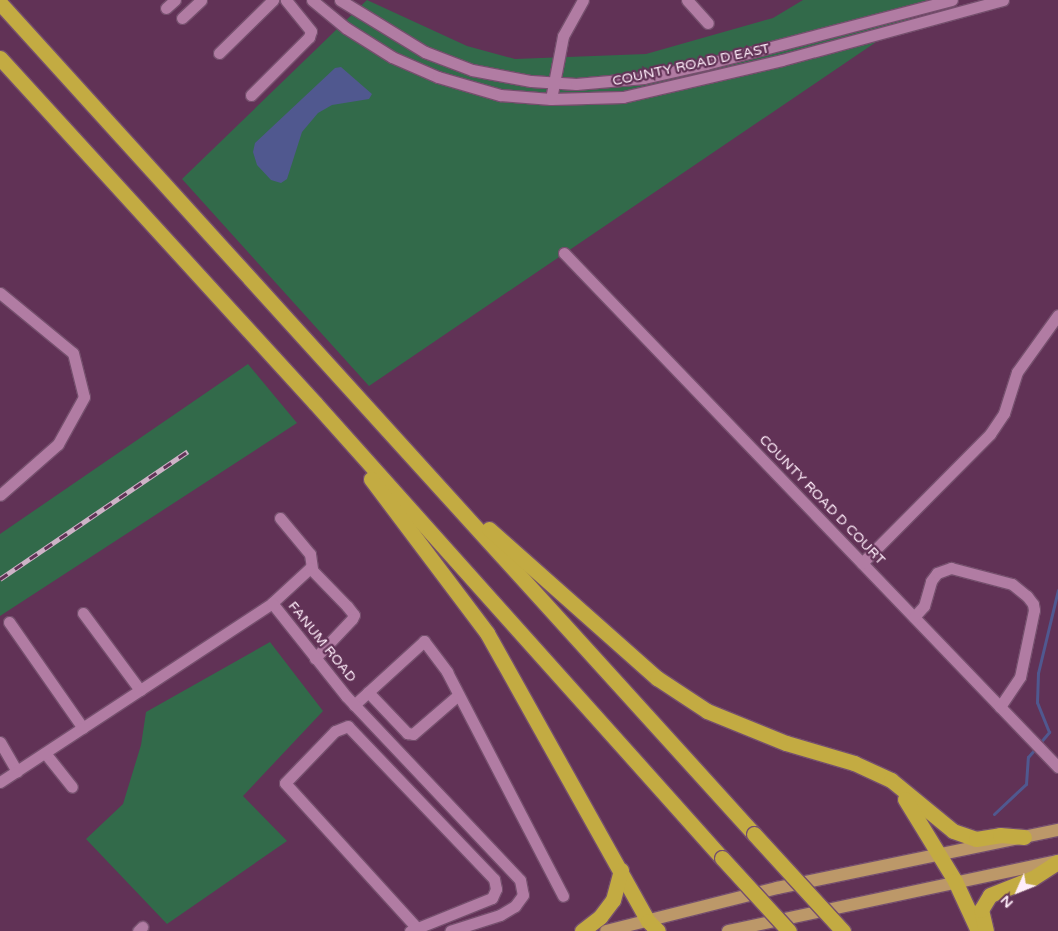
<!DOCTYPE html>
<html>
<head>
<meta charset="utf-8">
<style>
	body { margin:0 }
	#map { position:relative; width:1058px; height:931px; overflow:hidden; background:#613256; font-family:"Varela Round",sans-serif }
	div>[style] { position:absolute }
	.green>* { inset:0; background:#326a4a }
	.water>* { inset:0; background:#50588f }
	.stream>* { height:3px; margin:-1.5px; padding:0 1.5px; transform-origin:1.5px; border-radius:1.5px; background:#50588f }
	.roads { filter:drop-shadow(1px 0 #754f6d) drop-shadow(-1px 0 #754f6d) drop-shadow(0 1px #754f6d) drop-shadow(0 -1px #754f6d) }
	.minor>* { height:11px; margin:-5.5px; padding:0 5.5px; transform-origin:5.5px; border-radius:5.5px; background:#b17ca3 }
	.major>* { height:12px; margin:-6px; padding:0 6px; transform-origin:6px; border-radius:6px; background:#bc9869 }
	.highway>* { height:15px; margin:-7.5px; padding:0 7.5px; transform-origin:7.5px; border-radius:7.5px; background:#c3ab42 }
	.rail>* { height:5px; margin-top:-2.5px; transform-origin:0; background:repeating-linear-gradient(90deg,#613256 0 9px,#ceb3c7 0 18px); box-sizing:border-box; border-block:1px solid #ceb3c7 }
	.bridges { filter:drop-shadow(1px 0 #754f6d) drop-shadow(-1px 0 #754f6d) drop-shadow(0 1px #754f6d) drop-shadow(0 -1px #754f6d) }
	.highway-bridge>* { height:15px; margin:-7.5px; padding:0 7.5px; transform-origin:7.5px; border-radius:7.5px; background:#c3ab42 }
	span { translate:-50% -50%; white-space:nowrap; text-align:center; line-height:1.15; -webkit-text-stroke:4.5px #613256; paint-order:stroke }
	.street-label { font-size:14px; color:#ffedfa }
	.north { position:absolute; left:993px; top:866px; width:50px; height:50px; -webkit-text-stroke:4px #613256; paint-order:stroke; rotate:226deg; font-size:14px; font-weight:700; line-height:20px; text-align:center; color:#ffedfa }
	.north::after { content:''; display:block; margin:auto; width:18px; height:22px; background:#ffedfa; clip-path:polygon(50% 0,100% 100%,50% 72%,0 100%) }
</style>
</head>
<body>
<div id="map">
	<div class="green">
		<i style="clip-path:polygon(367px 0,467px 46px,515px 59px,646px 54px,773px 18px,803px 0,938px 0,369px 386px,182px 179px)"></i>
		<i style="clip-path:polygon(248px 364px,297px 423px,0 616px,0 534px)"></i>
		<i style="clip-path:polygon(270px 642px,323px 711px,243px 796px,287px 841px,167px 924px,86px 839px,123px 804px,141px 745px,146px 712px)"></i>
	</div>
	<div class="water">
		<i style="clip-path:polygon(341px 67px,372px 94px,369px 99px,332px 105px,318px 113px,302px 132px,287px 179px,281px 183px,271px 180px,257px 165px,253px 152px,255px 143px,335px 68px)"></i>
	</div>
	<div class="stream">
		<i style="left:1039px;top:744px;width:16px;rotate:-50deg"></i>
		<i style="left:1049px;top:732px;width:32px;rotate:-112deg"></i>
		<i style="left:1037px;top:702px;width:29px;rotate:-88deg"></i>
		<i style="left:1038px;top:673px;width:85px;rotate:-76.5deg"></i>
		<i style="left:994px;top:814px;width:44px;rotate:-43.2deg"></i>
		<i style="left:1026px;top:784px;width:27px;rotate:-86deg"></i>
		<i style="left:1028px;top:757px;width:11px;rotate:-49deg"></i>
	</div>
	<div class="roads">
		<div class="minor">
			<i style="left:312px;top:0;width:44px;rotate:39.5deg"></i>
			<i style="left:346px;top:28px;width:54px;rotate:32.2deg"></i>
			<i style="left:392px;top:57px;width:50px;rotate:23.5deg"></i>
			<i style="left:438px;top:77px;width:65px;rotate:16.2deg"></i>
			<i style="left:500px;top:95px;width:51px;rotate:4.5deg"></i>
			<i style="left:551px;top:99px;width:72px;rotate:-1.6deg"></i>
			<i style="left:623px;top:97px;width:163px;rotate:-13.1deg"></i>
			<i style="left:782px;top:60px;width:229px;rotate:-15.2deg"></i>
			<i style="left:340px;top:0;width:100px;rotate:31.5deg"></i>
			<i style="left:425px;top:52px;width:50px;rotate:21deg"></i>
			<i style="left:472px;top:70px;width:60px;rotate:10.6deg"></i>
			<i style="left:531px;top:81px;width:45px;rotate:3.8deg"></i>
			<i style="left:576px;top:84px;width:68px;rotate:-5deg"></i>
			<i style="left:644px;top:78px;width:64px;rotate:-12.7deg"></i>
			<i style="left:706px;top:64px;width:254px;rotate:-14.6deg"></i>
			<i style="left:687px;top:0;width:31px;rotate:48deg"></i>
			<i style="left:166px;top:8px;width:12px;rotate:-42deg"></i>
			<i style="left:182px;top:18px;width:26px;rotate:-43deg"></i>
			<i style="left:219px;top:53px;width:76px;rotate:-44.5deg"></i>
			<i style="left:251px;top:95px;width:82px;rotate:-45deg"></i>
			<i style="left:309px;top:37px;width:6px;rotate:-72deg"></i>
			<i style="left:311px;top:31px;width:40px;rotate:-129deg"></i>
			<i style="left:551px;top:99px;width:64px;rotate:-79.2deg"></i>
			<i style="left:563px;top:36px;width:41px;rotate:-60.9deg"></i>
			<i style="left:564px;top:253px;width:713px;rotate:46.14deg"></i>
			<i style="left:0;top:293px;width:94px;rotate:39.4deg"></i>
			<i style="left:73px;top:353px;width:45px;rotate:76deg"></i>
			<i style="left:84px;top:397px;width:54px;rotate:119deg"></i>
			<i style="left:58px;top:444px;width:77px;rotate:138.7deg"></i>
			<i style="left:280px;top:518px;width:47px;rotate:50.2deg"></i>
			<i style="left:310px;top:554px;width:15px;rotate:82deg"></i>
			<i style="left:862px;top:563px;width:182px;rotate:-45.2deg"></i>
			<i style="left:990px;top:434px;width:25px;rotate:-56deg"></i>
			<i style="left:1004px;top:413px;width:43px;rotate:-72.4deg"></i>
			<i style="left:1017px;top:372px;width:70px;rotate:-54.3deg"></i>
			<i style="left:272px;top:603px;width:52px;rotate:-42.6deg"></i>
			<i style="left:310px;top:568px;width:53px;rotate:45.8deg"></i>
			<i style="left:347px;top:606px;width:11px;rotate:52deg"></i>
			<i style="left:354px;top:615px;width:4px;rotate:117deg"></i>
			<i style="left:352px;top:619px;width:54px;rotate:133.5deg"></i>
			<i style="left:83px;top:613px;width:96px;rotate:53.5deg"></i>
			<i style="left:914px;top:617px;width:15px;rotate:-48deg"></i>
			<i style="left:924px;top:606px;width:26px;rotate:-74deg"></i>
			<i style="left:931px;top:581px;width:10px;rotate:-53deg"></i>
			<i style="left:937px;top:573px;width:15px;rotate:-20deg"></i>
			<i style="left:951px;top:568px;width:63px;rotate:14.7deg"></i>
			<i style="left:1012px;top:584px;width:19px;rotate:39deg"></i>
			<i style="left:1027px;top:596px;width:10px;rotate:53deg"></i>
			<i style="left:1033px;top:604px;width:6px;rotate:81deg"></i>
			<i style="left:1034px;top:610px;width:68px;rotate:101.8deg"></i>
			<i style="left:1020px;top:677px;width:36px;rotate:124deg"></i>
			<i style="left:9px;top:622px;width:129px;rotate:55.1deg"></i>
			<i style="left:368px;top:692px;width:57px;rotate:46.4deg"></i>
			<i style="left:407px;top:733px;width:6px;rotate:9deg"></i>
			<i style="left:413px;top:734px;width:58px;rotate:-40.8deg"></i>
			<i style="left:354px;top:705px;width:95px;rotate:-42.4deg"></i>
			<i style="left:424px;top:641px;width:39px;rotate:53deg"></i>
			<i style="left:447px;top:672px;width:252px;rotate:62.6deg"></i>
			<i style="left:0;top:742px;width:34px;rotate:60deg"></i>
			<i style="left:45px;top:753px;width:43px;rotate:51.5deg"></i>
			<i style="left:0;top:782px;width:326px;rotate:-33.3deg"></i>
			<i style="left:272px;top:603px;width:119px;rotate:51.5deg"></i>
			<i style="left:346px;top:696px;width:253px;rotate:46.6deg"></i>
			<i style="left:520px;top:880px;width:15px;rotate:79deg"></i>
			<i style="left:523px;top:895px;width:14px;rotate:126deg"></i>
			<i style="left:515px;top:906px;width:17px;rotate:149deg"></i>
			<i style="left:500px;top:915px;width:52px;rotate:162.3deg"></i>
			<i style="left:138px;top:931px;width:6px;rotate:-45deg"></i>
			<i style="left:410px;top:931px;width:88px;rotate:-21.9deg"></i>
			<i style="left:492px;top:898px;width:10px;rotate:-66deg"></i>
			<i style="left:496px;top:889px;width:10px;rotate:-101deg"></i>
			<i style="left:494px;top:879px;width:211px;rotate:-133.7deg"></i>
			<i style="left:348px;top:726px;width:14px;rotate:159deg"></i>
			<i style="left:335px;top:731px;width:72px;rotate:133.9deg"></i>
			<i style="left:285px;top:783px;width:196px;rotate:47.7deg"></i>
		</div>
		<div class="major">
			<i style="left:606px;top:931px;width:176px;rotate:-14.1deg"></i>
			<i style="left:777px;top:888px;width:287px;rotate:-11.7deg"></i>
			<i style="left:728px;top:931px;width:335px;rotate:-12deg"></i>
		</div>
		<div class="highway">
			<i style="left:0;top:3px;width:1122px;rotate:47.78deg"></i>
			<i style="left:0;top:58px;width:467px;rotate:47.6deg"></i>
			<i style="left:315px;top:403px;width:610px;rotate:48.19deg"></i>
			<i style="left:371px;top:479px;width:193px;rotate:53deg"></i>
			<i style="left:487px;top:633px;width:330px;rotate:60.8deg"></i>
			<i style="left:648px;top:921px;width:14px;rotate:45deg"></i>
			<i style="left:489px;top:529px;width:225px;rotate:41.6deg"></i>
			<i style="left:657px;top:678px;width:60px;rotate:33.4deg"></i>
			<i style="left:707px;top:711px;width:85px;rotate:22.1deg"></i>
			<i style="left:786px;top:743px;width:71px;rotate:16.4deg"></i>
			<i style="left:854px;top:763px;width:41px;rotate:24.7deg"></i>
			<i style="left:891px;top:780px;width:80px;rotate:39.4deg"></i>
			<i style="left:953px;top:831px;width:24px;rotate:19deg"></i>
			<i style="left:976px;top:839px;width:24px;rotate:-9deg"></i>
			<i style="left:1000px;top:835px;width:24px;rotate:5deg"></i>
			<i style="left:905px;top:799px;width:96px;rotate:58.6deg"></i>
			<i style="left:955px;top:881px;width:55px;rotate:65.3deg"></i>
			<i style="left:582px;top:931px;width:23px;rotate:-38deg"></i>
			<i style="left:600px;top:917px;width:21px;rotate:-53deg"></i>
			<i style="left:613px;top:900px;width:31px;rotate:-75deg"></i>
			<i style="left:986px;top:931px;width:22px;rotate:-103deg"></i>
			<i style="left:981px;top:910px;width:17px;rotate:-59deg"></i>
			<i style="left:990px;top:895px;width:46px;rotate:-21.6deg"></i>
			<i style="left:1033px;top:878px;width:30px;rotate:-33deg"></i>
		</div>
	</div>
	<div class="rail">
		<i style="left:0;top:579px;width:227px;rotate:-34.2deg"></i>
	</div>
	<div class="bridges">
		<div class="highway-bridge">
			<i style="left:754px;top:834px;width:132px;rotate:47.5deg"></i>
			<i style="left:722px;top:858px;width:99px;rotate:47.5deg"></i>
		</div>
	</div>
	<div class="street-label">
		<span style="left:691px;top:65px;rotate:-12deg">COUNTY ROAD D EAST</span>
		<span style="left:822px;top:500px;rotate:46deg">COUNTY ROAD D COURT</span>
		<span style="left:322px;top:642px;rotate:51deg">FANUM ROAD</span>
	</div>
	<div class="north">N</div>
</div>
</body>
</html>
